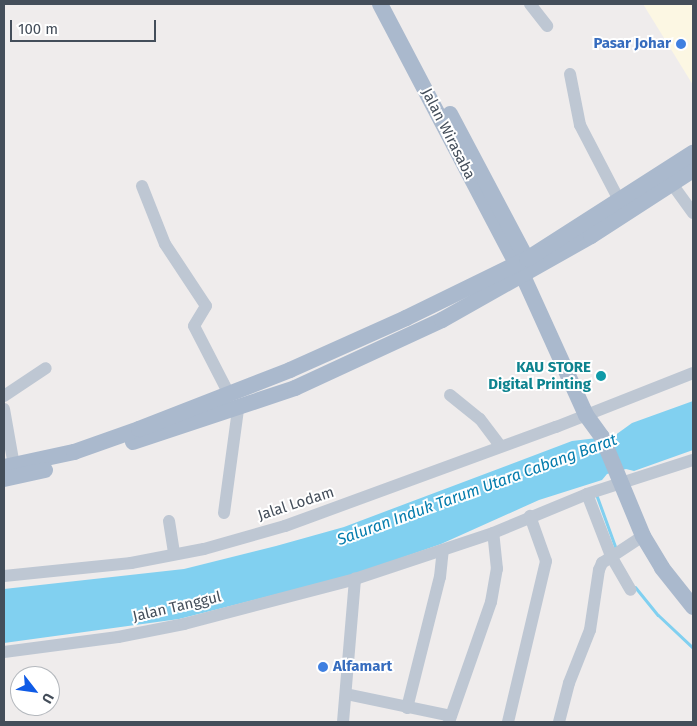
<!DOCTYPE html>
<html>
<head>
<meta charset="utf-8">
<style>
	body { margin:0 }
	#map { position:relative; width:697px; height:726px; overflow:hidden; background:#efecec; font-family:"Fira Sans",sans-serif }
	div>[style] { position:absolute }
	.commercial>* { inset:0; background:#fcf7e3 }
	.water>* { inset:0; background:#81d0f0 }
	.stream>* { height:3px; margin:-1.5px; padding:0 1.5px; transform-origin:1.5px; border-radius:1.5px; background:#81d0f0 }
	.minor>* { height:12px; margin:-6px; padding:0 6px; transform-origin:6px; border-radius:6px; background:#bec7d3 }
	.major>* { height:16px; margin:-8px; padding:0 8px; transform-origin:8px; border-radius:8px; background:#aab9cd }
	.dots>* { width:14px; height:14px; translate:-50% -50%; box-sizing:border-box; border:2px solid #fff; border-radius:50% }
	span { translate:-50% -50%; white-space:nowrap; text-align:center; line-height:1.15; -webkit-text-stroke:4px #fff; paint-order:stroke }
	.shop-label { font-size:15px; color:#366cbe; font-weight:700 }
	.right { translate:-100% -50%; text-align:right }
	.left { translate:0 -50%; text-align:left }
	.street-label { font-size:15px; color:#444e5a }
	.culture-label { font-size:15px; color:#0d838f; font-weight:700 }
	.water-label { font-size:16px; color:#047cad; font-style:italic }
	.frame { position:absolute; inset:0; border:5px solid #444e5a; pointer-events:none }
	.north { position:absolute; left:10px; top:666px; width:50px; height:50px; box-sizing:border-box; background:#fff; border:1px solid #b4b8bd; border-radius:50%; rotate:120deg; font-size:14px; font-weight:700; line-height:20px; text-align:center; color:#444e5a }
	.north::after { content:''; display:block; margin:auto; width:18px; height:22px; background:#0f5be6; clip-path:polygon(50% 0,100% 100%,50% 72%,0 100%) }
	.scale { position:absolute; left:10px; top:20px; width:146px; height:22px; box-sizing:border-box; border:2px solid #444e5a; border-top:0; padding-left:6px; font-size:15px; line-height:18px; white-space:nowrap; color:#444e5a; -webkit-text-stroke:4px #fff; paint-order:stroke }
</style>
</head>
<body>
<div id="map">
	<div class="commercial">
		<i style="clip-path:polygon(643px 4px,693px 4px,693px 85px)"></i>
	</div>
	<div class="water">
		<i style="clip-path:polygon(693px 401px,693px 450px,634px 471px,626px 469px,607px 474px,602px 480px,539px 500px,441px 544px,353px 575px,179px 619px,4px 643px,4px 589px,184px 569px,276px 546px,344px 527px,572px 441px,614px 436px,632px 423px)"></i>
	</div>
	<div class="stream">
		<i style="left:596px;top:494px;width:59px;rotate:70deg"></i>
		<i style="left:635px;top:587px;width:36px;rotate:51deg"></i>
		<i style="left:658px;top:615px;width:48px;rotate:43.3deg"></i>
	</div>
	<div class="minor">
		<i style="left:530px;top:4px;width:28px;rotate:52deg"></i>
		<i style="left:570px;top:74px;width:52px;rotate:78.9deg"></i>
		<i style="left:580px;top:125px;width:85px;rotate:62.5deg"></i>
		<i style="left:672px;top:184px;width:36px;rotate:54deg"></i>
		<i style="left:142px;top:186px;width:62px;rotate:68.4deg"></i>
		<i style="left:165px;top:244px;width:74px;rotate:56.5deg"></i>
		<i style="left:206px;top:306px;width:23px;rotate:121deg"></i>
		<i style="left:194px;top:326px;width:76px;rotate:62.8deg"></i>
		<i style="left:450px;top:395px;width:38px;rotate:39deg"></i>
		<i style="left:480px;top:419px;width:34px;rotate:53deg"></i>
		<i style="left:4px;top:396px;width:50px;rotate:-33.7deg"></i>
		<i style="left:4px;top:409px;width:58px;rotate:80deg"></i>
		<i style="left:587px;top:494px;width:66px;rotate:68.8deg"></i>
		<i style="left:611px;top:556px;width:39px;rotate:60deg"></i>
		<i style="left:224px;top:513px;width:105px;rotate:-82.3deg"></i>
		<i style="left:169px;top:521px;width:33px;rotate:81deg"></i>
		<i style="left:4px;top:576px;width:128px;rotate:-5.8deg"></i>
		<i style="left:131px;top:563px;width:74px;rotate:-10.9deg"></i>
		<i style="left:204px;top:549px;width:84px;rotate:-15.9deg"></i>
		<i style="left:285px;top:526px;width:289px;rotate:-20.1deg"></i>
		<i style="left:556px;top:427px;width:147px;rotate:-21.5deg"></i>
		<i style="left:4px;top:652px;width:115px;rotate:-7.5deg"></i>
		<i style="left:118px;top:637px;width:67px;rotate:-11.1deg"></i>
		<i style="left:184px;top:624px;width:177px;rotate:-14.7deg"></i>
		<i style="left:355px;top:579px;width:145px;rotate:-18.4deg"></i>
		<i style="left:493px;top:533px;width:102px;rotate:-22.5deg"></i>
		<i style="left:587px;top:494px;width:111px;rotate:-17.8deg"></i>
		<i style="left:346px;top:694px;width:107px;rotate:11.8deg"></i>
		<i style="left:407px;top:708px;width:135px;rotate:-75.9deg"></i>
		<i style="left:440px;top:577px;width:27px;rotate:-84deg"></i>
		<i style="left:343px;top:722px;width:144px;rotate:-85.2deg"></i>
		<i style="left:449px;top:722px;width:127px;rotate:-70.7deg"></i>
		<i style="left:491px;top:602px;width:34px;rotate:-80deg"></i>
		<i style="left:497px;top:569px;width:36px;rotate:-96deg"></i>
		<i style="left:508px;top:722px;width:165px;rotate:-76.7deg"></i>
		<i style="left:546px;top:561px;width:48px;rotate:-109.6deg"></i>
		<i style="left:559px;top:722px;width:40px;rotate:-75.6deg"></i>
		<i style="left:569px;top:683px;width:57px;rotate:-68.4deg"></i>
		<i style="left:590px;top:630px;width:61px;rotate:-81.5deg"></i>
		<i style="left:599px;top:570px;width:8px;rotate:-67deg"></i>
		<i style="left:602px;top:563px;width:49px;rotate:-33.4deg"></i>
	</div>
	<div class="major">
		<i style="left:380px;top:4px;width:307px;rotate:62.3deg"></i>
		<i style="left:523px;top:276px;width:153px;rotate:65.6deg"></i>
		<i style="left:586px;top:415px;width:27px;rotate:54deg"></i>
		<i style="left:602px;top:437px;width:107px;rotate:67.5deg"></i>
		<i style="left:643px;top:536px;width:37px;rotate:59deg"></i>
		<i style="left:662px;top:568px;width:50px;rotate:51.5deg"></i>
		<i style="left:450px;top:114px;width:173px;rotate:62.1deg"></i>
		<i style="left:133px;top:442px;width:171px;rotate:-18.4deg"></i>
		<i style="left:295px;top:388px;width:162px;rotate:-24.8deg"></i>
		<i style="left:442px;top:320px;width:171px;rotate:-29.4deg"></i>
		<i style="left:591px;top:236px;width:121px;rotate:-32.9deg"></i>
		<i style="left:4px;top:467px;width:72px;rotate:-12.1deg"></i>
		<i style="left:74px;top:452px;width:69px;rotate:-19.5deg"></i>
		<i style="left:139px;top:429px;width:162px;rotate:-21.3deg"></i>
		<i style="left:290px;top:370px;width:127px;rotate:-24.1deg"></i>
		<i style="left:406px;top:318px;width:135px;rotate:-26deg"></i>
		<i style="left:527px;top:259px;width:197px;rotate:-32.6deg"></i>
		<i style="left:4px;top:479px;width:42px;rotate:-12.4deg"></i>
	</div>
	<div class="dots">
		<i style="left:681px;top:44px;background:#3f7fe0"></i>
		<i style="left:601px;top:376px;background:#0f9aa8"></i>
		<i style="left:323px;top:667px;background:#3f7fe0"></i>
	</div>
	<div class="shop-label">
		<span class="right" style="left:671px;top:44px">Pasar Johar</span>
		<span class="left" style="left:333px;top:667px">Alfamart</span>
	</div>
	<div class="street-label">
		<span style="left:448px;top:134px;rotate:63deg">Jalan Wirasaba</span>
		<span style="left:296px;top:504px;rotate:-18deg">Jalal Lodam</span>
		<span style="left:177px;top:607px;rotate:-13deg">Jalan Tanggul</span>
	</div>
	<div class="culture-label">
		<span class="right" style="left:591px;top:376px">KAU STORE<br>Digital Printing</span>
	</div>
	<div class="water-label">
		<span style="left:477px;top:490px;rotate:-20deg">Saluran Induk Tarum Utara Cabang Barat</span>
	</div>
	<div class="frame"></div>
	<div class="north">U</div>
	<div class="scale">100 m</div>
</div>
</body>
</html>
